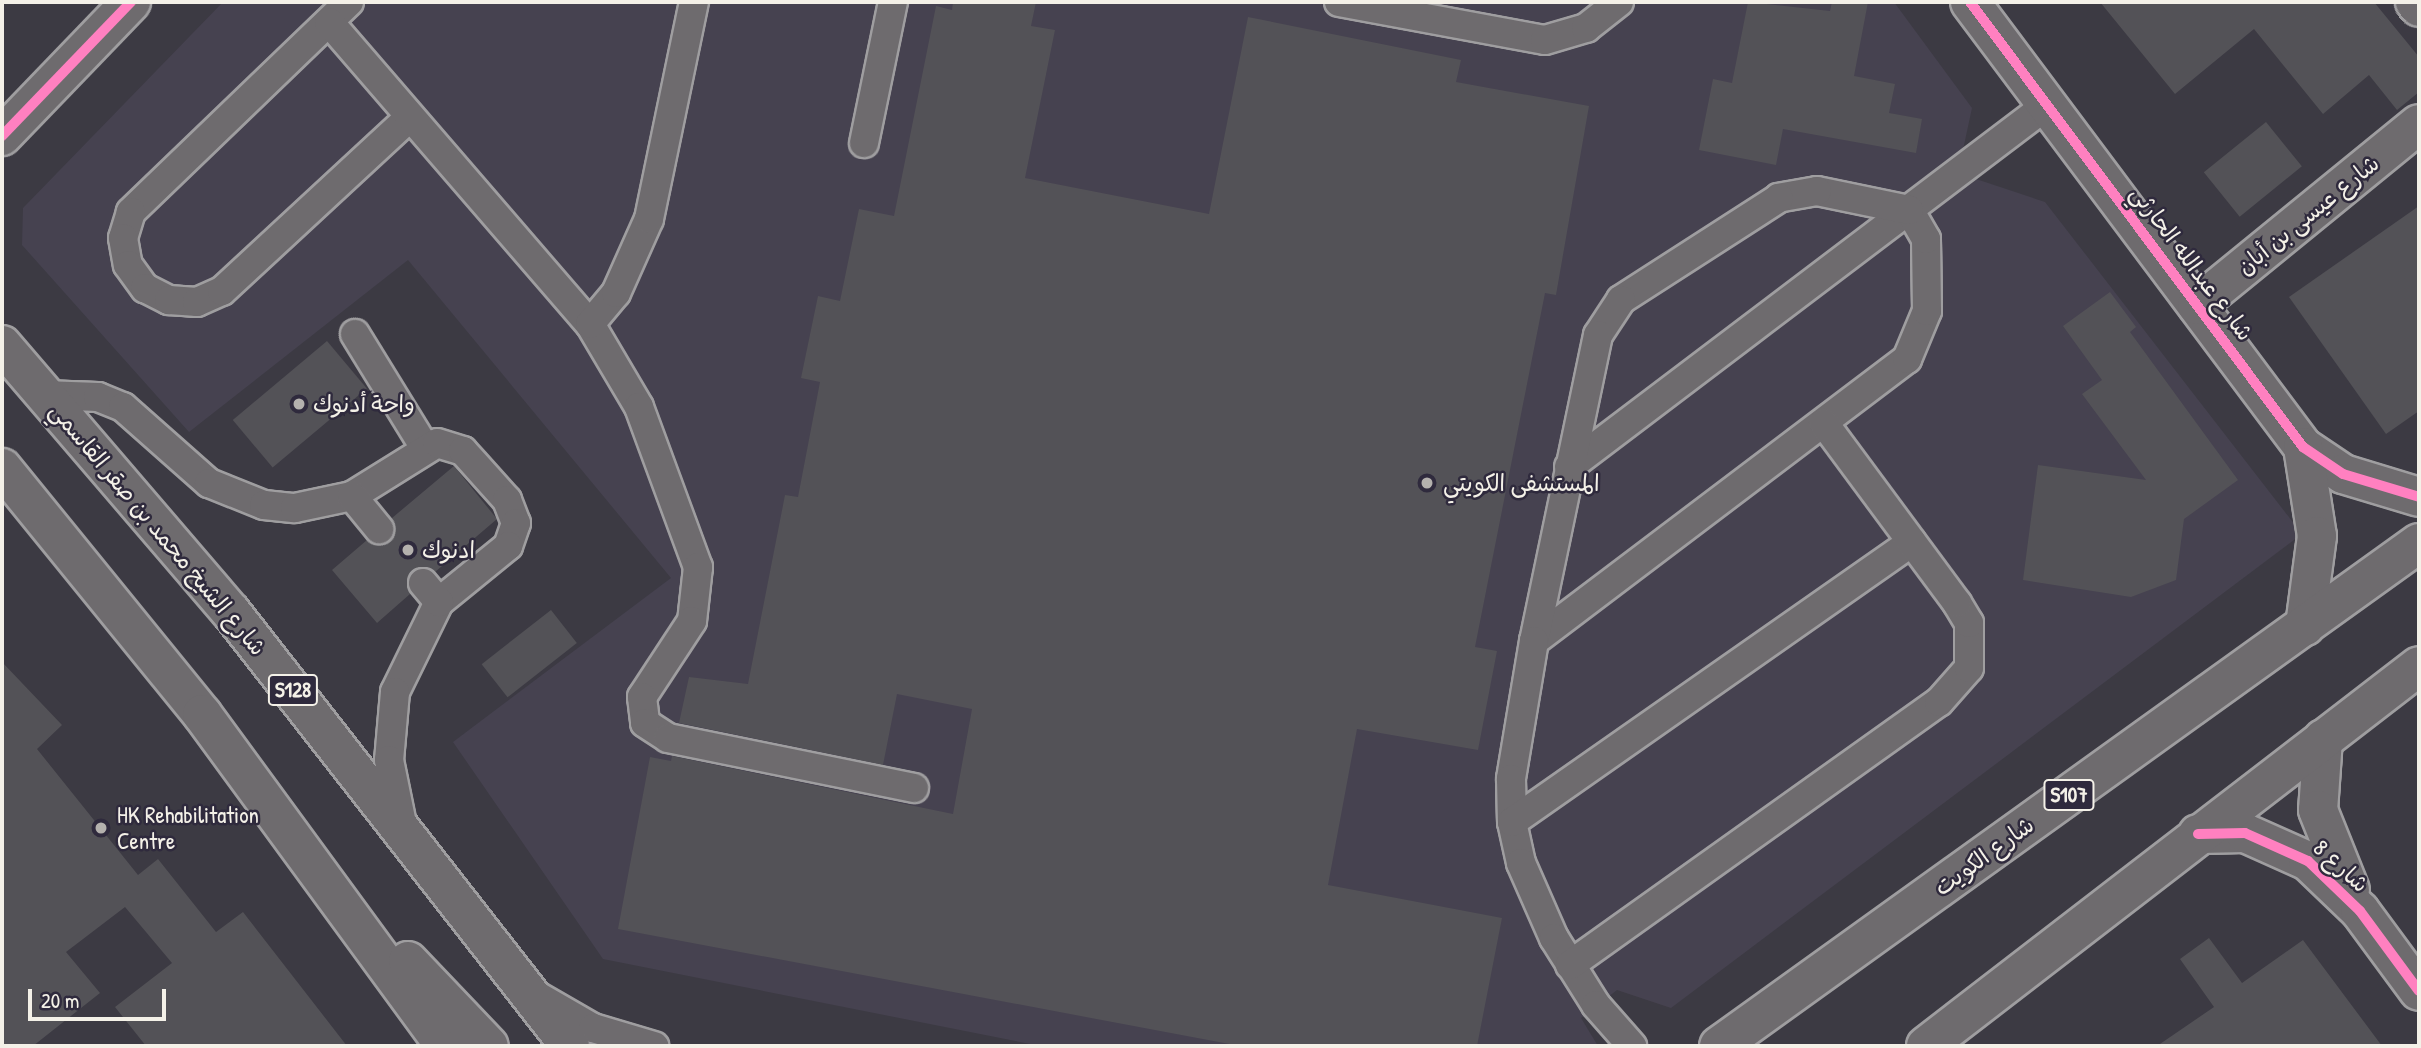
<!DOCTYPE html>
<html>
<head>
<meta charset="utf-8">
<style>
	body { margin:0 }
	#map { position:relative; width:2421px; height:1048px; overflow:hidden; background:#3c3a43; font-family:"Patrick Hand","Playpen Sans Arabic",sans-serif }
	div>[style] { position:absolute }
	.built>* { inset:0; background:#464250 }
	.building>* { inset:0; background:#535257; transform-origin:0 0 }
	.roads { filter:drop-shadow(2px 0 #9f9ea0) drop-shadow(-2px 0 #9f9ea0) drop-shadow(0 2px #9f9ea0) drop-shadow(0 -2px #9f9ea0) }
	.service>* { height:28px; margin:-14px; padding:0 14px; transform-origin:14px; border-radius:14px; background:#6e6b6e }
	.minor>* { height:38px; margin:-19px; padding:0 19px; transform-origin:19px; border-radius:19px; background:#6e6b6e }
	.primary>* { height:38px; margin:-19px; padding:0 19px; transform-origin:19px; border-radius:19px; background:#6e6b6e }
	.cycleway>* { height:10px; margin:-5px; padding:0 5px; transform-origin:5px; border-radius:5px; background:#ff80c0 }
	.dots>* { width:19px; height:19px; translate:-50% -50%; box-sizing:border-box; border:4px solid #2f2a3d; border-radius:50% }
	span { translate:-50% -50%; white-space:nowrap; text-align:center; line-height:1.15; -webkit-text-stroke:5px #2f2a3d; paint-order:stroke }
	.shield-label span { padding:2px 5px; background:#2f2a3d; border:2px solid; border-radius:5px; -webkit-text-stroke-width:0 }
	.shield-label { font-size:21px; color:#f4f1e8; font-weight:700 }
	.street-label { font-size:23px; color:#f4f1e8 }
	.poi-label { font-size:23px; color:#f4f1e8 }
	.left { translate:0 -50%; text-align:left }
	.frame { position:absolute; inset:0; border:4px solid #f4f1e8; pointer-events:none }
	.scale { position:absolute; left:28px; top:989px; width:138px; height:32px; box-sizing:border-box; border:4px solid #f4f1e8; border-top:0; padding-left:9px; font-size:21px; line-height:24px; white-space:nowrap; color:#f4f1e8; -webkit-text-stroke:5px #2f2a3d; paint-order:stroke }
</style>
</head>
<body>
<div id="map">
	<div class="built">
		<i style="clip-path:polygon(223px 2px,1894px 2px,1972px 108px,1958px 173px,2045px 202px,2302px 534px,1671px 1008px,1617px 990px,1581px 1018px,1598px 1046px,1040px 1046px,603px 959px,453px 742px,671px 578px,408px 260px,189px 432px,22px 245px,23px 208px)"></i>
	</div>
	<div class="building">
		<i style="clip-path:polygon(953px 2px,1036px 2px,1031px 26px,1055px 30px,1025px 178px,1209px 214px,1248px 17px,1461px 60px,1456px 82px,1589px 106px,1556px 295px,1545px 293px,1475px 647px,1497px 651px,1478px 750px,1357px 729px,1328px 885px,1502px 918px,1477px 1046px,1240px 1046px,618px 929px,650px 757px,671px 761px,672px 756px,953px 814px,972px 709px,897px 694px,883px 765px,679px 723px,689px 677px,748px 684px,785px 495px,798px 497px,820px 382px,801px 378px,818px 296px,840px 301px,859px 209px,894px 216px,936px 6px,952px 10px)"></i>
		<i style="clip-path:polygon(1748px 2px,1830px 11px,1832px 2px,1868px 2px,1854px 76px,1895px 84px,1889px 113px,1922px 119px,1916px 153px,1783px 129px,1776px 165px,1699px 150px,1713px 79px,1732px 83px)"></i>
		<i style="clip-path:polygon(2100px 2px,2374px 2px,2419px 57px,2419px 92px,2397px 110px,2369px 75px,2323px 114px,2254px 29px,2175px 94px)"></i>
		<i style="left:2266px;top:122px;width:57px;height:80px;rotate:51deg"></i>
		<i style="clip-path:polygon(2419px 206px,2419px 411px,2386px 434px,2289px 297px)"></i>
		<i style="clip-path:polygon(2110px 292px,2136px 327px,2130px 332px,2238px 480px,2184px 519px,2176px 580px,2131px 597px,2023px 580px,2038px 465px,2146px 480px,2082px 394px,2102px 380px,2063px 326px)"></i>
		<i style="left:327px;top:341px;width:62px;height:123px;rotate:50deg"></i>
		<i style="clip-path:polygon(454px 466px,497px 519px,435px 572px,412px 571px,410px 594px,377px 623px,332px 570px,367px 540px,390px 541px,392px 518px)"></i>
		<i style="left:551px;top:610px;width:42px;height:88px;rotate:52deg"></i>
		<i style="clip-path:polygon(2px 662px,62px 725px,37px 749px,138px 875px,158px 859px,216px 932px,243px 912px,347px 1046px,146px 1046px,115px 1007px,172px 963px,125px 907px,66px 952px,100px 993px,33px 1046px,2px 1046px)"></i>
		<i style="clip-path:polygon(2209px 938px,2242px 983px,2303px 940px,2382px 1046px,2157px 1046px,2214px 1007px,2180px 959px)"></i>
	</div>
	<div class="roads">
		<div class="service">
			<i style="left:349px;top:2px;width:303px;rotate:136.1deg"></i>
			<i style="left:131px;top:212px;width:27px;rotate:107deg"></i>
			<i style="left:123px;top:238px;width:27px;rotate:80deg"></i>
			<i style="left:128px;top:265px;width:29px;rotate:54deg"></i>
			<i style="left:145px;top:288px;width:27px;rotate:27deg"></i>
			<i style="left:169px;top:300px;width:28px;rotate:4deg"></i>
			<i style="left:197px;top:302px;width:27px;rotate:-24deg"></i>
			<i style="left:222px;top:291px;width:255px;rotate:-42.8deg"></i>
			<i style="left:1339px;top:2px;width:209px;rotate:10.5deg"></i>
			<i style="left:1545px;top:40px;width:43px;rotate:-16.3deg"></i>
			<i style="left:1586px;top:28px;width:42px;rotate:-38.2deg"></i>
			<i style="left:329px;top:22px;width:399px;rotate:49.2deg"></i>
			<i style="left:590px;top:324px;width:96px;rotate:59.4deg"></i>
			<i style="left:639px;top:407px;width:171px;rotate:69.8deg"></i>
			<i style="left:698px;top:567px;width:54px;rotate:96.3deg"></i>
			<i style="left:692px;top:621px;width:91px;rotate:123.3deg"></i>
			<i style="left:642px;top:697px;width:26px;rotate:83deg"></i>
			<i style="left:645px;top:723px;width:27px;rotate:33deg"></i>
			<i style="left:668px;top:738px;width:251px;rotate:11.5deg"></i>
			<i style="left:864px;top:143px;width:144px;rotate:-78.4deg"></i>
			<i style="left:590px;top:324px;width:40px;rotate:-50deg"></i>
			<i style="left:616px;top:293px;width:81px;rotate:-66deg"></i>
			<i style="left:649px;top:219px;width:222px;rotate:-78.3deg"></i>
			<i style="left:355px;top:334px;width:132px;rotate:58.4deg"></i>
			<i style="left:44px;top:395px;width:54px;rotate:2.1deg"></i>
			<i style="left:98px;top:397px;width:27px;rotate:22deg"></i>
			<i style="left:123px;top:407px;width:115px;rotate:41.5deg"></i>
			<i style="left:209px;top:483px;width:59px;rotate:21.8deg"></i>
			<i style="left:264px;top:505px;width:31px;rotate:6deg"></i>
			<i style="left:295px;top:508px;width:58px;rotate:-11.9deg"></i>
			<i style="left:352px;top:496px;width:100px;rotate:-31.9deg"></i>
			<i style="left:437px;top:443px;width:27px;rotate:17deg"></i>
			<i style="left:463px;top:451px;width:66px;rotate:48.1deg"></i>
			<i style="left:507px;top:500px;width:25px;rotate:69deg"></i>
			<i style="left:516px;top:523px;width:24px;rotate:109deg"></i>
			<i style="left:508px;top:546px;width:89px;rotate:140.9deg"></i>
			<i style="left:439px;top:602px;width:100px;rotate:116.1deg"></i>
			<i style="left:395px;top:692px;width:68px;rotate:95deg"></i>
			<i style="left:389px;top:760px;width:65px;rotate:78.5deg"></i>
			<i style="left:1569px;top:467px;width:600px;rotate:-37.14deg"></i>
			<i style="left:352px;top:496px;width:43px;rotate:50.7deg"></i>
			<i style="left:423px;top:583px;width:25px;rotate:50deg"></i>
			<i style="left:1534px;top:641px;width:468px;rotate:-37.1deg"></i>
			<i style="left:1907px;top:359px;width:52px;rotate:-67.4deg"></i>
			<i style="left:1927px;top:311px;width:72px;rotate:-90.8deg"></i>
			<i style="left:1926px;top:239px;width:34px;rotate:-120deg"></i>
			<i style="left:1909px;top:210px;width:94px;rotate:-168.3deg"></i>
			<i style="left:1817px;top:191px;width:39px;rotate:170deg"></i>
			<i style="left:1779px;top:198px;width:188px;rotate:147.2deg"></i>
			<i style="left:1621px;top:300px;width:42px;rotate:123.3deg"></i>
			<i style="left:1598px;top:335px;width:313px;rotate:101.8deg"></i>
			<i style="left:1534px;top:641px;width:140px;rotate:99.5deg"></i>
			<i style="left:1511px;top:779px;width:43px;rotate:88.7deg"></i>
			<i style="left:1512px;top:822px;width:42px;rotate:77.6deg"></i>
			<i style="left:1521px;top:863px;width:82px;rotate:66.3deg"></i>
			<i style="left:1554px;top:938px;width:79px;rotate:57.9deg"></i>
			<i style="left:1596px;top:1005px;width:55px;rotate:48.7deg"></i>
			<i style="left:1512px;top:822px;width:488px;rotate:-35deg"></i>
			<i style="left:1570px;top:965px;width:453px;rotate:-35.5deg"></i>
			<i style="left:1939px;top:702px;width:45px;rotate:-48.6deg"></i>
			<i style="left:1969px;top:668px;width:45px;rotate:-90deg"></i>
			<i style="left:1969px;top:623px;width:23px;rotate:-121deg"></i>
			<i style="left:1957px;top:603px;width:224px;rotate:-126.5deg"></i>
			<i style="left:539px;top:997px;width:62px;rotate:29.9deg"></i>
			<i style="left:593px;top:1028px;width:64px;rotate:16.4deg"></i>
		</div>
		<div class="minor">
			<i style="left:1970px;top:2px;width:556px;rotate:53.19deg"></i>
			<i style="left:2303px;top:447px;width:48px;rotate:34deg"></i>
			<i style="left:2343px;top:474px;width:79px;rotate:16.8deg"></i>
			<i style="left:2415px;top:2px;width:6px;rotate:51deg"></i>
			<i style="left:2px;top:136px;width:186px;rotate:-46.1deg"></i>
			<i style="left:2197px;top:305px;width:286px;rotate:-39.2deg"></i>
			<i style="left:2303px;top:447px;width:90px;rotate:81.1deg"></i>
			<i style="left:2317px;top:536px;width:91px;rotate:97.6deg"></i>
			<i style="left:2323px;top:739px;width:71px;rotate:94deg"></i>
			<i style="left:2318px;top:810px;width:86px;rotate:68.2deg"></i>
			<i style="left:2198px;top:834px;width:47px;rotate:-1.2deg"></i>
			<i style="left:2245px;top:833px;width:69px;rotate:24deg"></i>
			<i style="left:2308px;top:861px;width:72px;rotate:43.9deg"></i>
			<i style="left:2360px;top:911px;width:99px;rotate:53.6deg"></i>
		</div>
		<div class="primary">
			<i style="left:2px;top:345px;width:352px;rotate:49.4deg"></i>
			<i style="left:231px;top:612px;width:551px;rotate:52.01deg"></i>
			<i style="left:2px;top:468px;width:317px;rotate:50.9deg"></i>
			<i style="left:202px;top:714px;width:411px;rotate:53.8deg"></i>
			<i style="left:408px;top:961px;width:117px;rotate:46.4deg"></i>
			<i style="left:1719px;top:1046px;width:862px;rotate:-35.7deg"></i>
			<i style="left:1926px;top:1046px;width:622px;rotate:-37.62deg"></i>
		</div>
	</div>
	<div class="cycleway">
		<i style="left:1970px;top:2px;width:556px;rotate:53.19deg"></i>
		<i style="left:2303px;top:447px;width:48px;rotate:34deg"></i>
		<i style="left:2343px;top:474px;width:79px;rotate:16.8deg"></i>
		<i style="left:2px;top:136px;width:186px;rotate:-46.1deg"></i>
		<i style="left:2198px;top:834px;width:47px;rotate:-1.2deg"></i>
		<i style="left:2245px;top:833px;width:69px;rotate:24deg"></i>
		<i style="left:2308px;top:861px;width:72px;rotate:43.9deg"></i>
		<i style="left:2360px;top:911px;width:99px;rotate:53.6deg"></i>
	</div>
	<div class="dots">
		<i style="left:299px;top:404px;background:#b4b1ae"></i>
		<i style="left:1427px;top:483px;background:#b4b1ae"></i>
		<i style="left:408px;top:550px;background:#b4b1ae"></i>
		<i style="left:101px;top:828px;background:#b4b1ae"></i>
	</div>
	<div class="shield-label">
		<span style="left:293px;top:690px">S128</span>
		<span style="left:2069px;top:795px">S107</span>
	</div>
	<div class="street-label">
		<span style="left:2308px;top:215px;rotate:-39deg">شارع عيسى بن أبان</span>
		<span style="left:2192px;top:263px;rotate:53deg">شارع عبدالله الحارثي</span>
		<span style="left:158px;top:529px;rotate:50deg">شارع الشيخ محمد بن صقر القاسمي</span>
		<span style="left:1984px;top:856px;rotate:-36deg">شارع الكويت</span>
		<span style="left:2341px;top:866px;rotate:42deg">شارع 8</span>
	</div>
	<div class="poi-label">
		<span class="left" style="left:313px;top:404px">واحة أدنوك</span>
		<span class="left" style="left:1443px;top:483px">المستشفى الكويتي</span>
		<span class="left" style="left:422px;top:550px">ادنوك</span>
		<span class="left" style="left:117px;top:828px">HK Rehabilitation<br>Centre</span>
	</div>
	<div class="frame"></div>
	<div class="scale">20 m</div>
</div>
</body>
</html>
